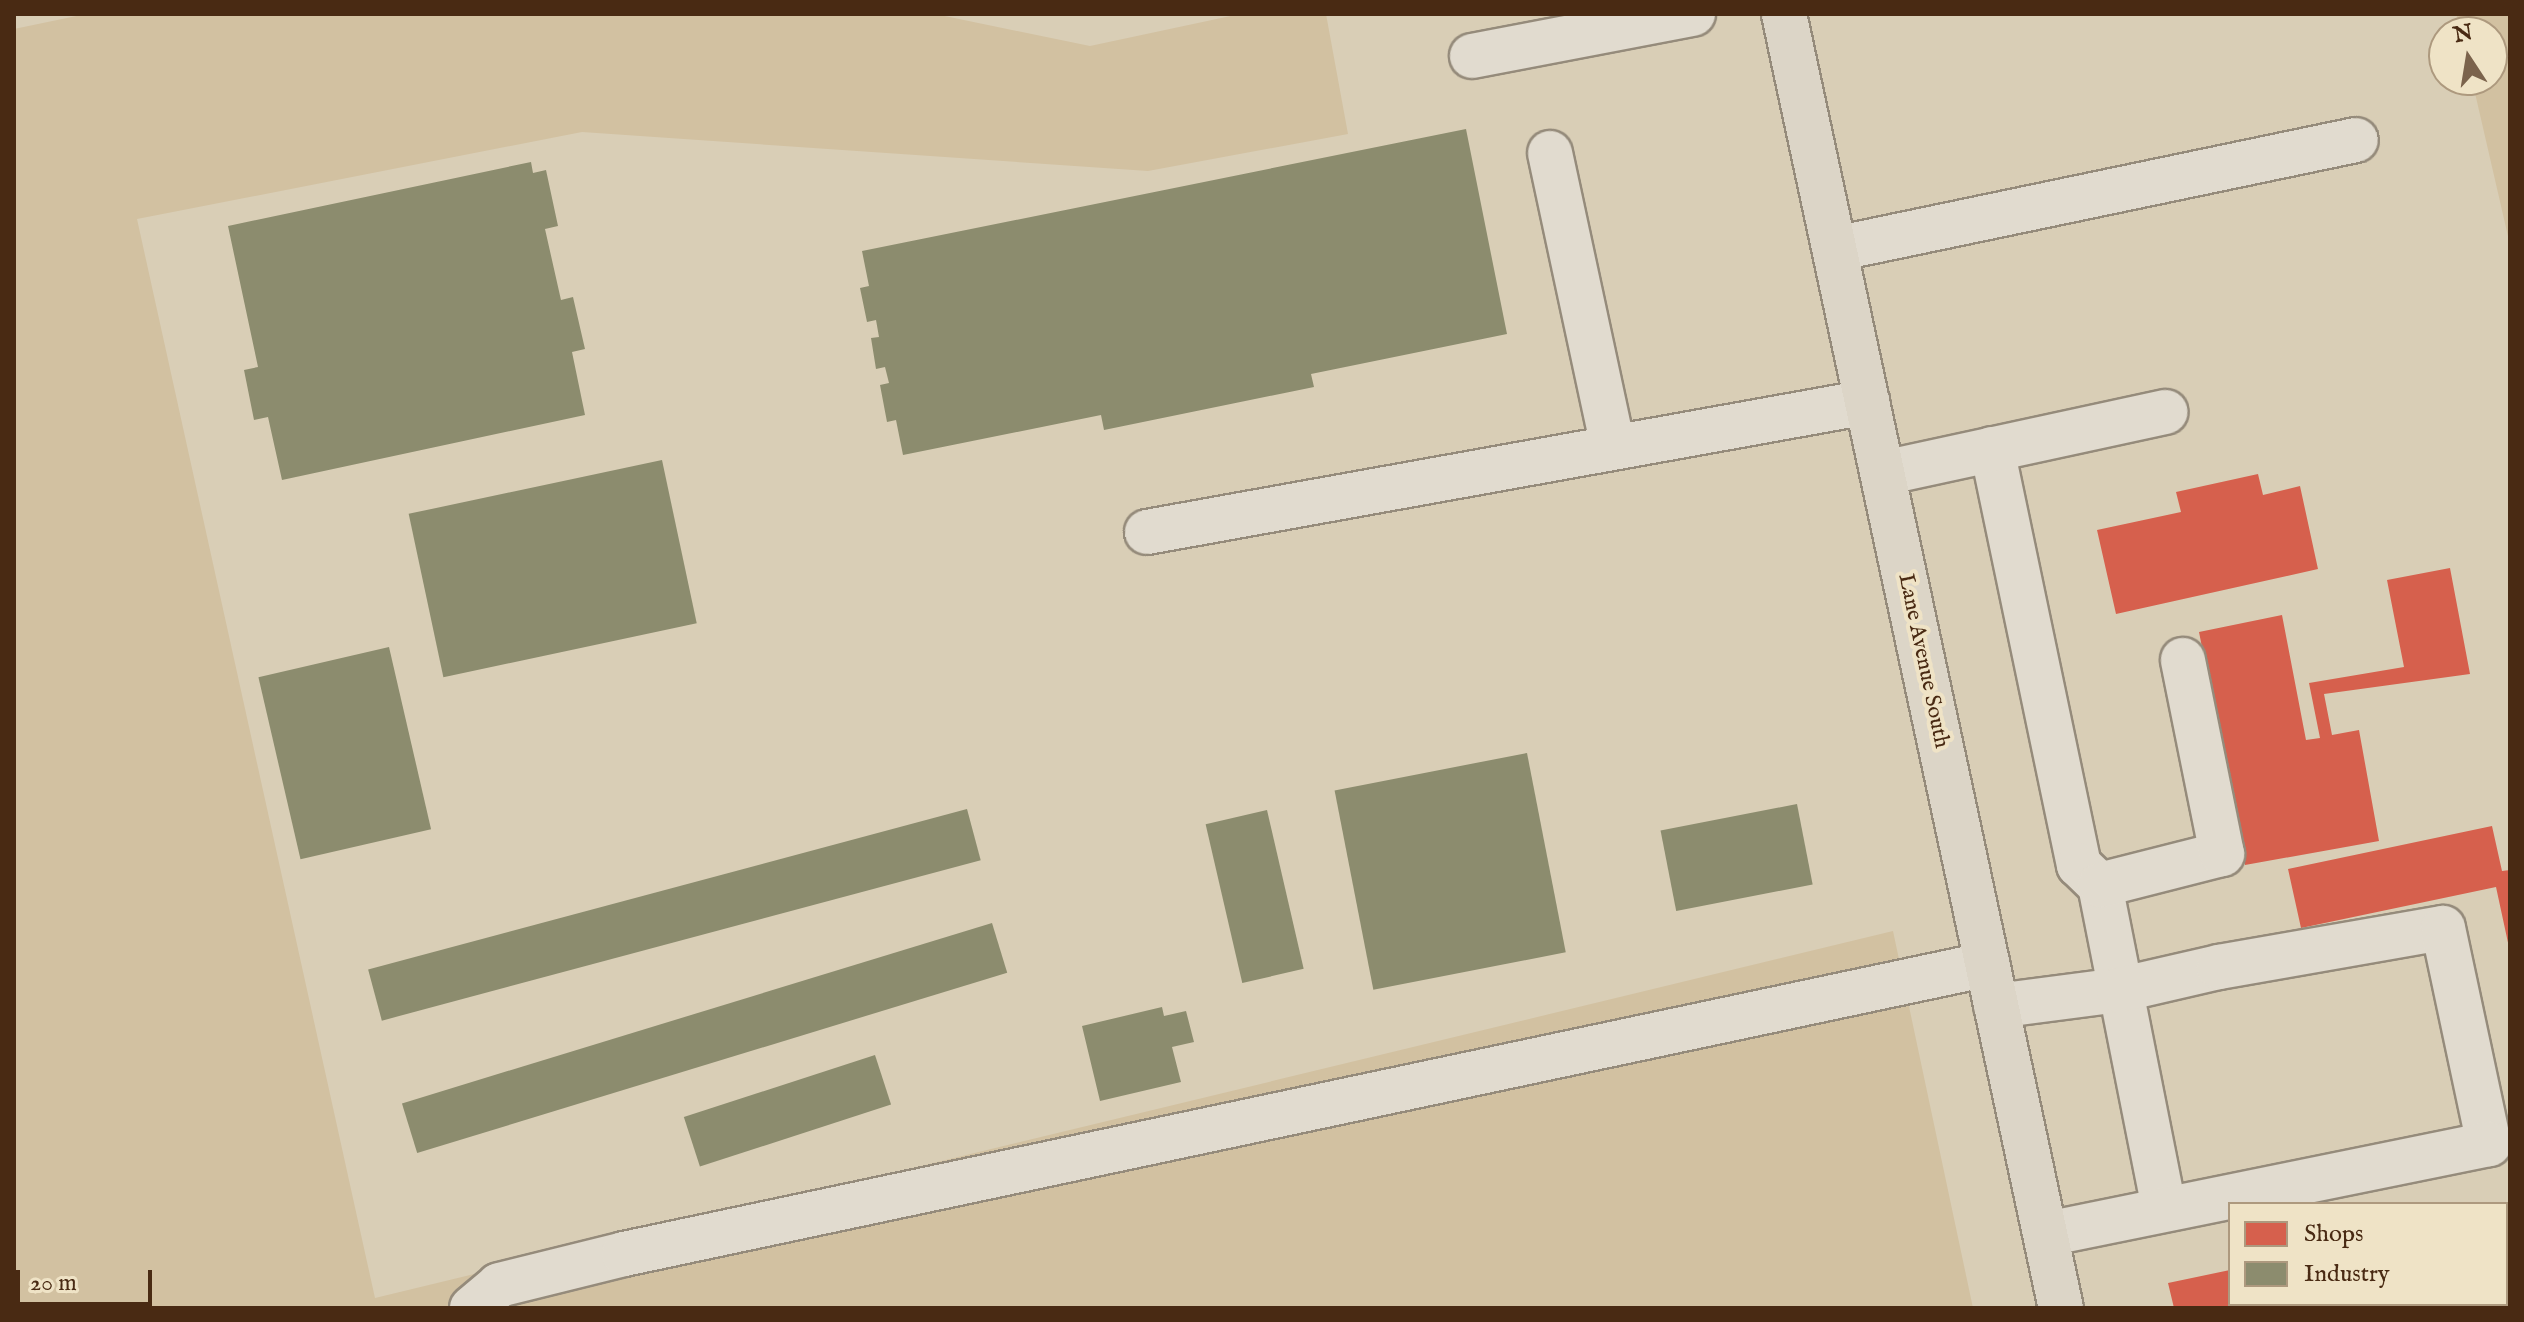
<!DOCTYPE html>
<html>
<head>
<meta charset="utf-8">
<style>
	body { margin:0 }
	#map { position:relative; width:2524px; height:1322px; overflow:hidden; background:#d9ceb6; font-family:"IM FELL English",serif }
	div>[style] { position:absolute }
	.green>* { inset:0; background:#d2c1a1 }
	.shops>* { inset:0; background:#d6604d }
	.industry>* { inset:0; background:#8c8c6e; transform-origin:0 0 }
	.roads { filter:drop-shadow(2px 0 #958b7b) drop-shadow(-2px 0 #958b7b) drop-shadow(0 2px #958b7b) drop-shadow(0 -2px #958b7b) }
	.minor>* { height:44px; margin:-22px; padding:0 22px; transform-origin:22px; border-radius:22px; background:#e1dbcf }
	.major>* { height:44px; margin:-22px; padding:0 22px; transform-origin:22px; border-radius:22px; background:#dcd5c7 }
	span { translate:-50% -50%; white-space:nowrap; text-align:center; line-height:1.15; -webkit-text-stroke:8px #efe3c6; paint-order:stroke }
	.street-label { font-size:22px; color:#492a13 }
	.frame { position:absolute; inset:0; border:16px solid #492a13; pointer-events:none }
	.legend { position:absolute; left:2228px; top:1202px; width:280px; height:104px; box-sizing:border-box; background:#efe3c6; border:2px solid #ad997e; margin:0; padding:10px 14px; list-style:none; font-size:24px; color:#492a13 }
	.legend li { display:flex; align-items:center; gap:16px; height:40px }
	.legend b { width:40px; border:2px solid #ad997e }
	.north { position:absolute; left:2428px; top:16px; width:80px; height:80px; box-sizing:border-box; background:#efe3c6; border:2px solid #ad997e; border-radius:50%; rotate:348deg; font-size:22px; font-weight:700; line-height:32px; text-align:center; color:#492a13 }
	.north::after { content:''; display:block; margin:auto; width:28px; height:36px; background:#7b634c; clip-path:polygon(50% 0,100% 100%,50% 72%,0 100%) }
	.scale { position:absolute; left:16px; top:1270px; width:136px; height:36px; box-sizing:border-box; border:4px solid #492a13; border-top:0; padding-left:10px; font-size:24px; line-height:28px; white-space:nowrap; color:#492a13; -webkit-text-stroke:6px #efe3c6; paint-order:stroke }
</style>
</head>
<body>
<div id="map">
	<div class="green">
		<i style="clip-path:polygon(86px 14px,935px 14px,1090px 46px,1240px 14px,1326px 14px,1348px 134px,1148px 171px,582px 132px,137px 219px,375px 1298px,1893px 931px,1973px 1308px,14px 1308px,14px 29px)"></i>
		<i style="clip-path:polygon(2464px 14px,2510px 14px,2510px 245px,2472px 80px,2492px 80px,2492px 32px,2460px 32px,2457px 16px)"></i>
	</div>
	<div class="shops">
		<i style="clip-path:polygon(2258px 474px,2263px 495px,2300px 486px,2318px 569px,2116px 614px,2097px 530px,2181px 512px,2176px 492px)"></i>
		<i style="clip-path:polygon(2450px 568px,2470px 674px,2324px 694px,2332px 735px,2359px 730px,2379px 841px,2245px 865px,2199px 632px,2282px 615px,2306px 740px,2320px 738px,2309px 683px,2404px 667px,2387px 580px)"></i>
		<i style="clip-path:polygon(2492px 826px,2502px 871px,2510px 870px,2510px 952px,2496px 887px,2301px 928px,2288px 869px)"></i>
		<i style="clip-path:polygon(2510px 1210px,2510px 1308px,2174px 1308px,2168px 1283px,2230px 1270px,2230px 1304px,2506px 1304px,2506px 1211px)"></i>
	</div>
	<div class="industry">
		<i style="clip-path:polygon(1466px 129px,1507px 334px,1311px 374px,1314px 387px,1104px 430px,1101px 415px,903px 455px,896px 420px,887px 422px,880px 385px,889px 383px,885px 367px,876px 369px,871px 338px,879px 337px,876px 320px,867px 322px,860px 288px,869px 286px,862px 251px)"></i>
		<i style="clip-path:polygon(531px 162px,533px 173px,546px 170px,558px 226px,545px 229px,561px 300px,573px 297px,585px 349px,572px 352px,585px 415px,282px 480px,268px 417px,254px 420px,244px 370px,258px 367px,228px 226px)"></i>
		<i style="left:662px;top:460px;width:167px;height:259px;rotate:78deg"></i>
		<i style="left:389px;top:647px;width:187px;height:134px;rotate:77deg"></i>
		<i style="left:1527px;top:753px;width:203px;height:196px;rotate:79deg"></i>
		<i style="left:1797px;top:804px;width:82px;height:139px;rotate:79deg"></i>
		<i style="left:967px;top:809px;width:53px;height:620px;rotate:75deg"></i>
		<i style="left:1267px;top:810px;width:163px;height:63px;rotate:77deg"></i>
		<i style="left:992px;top:923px;width:52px;height:617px;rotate:73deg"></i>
		<i style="clip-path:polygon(1162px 1007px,1164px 1016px,1186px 1011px,1194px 1042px,1172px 1047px,1181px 1082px,1100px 1101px,1082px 1026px)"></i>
		<i style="left:875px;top:1055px;width:52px;height:201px;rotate:72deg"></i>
	</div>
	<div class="roads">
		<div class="minor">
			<i style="left:1472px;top:56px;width:225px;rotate:-10.8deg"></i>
			<i style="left:1550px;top:153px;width:300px;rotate:77.9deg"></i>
			<i style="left:1835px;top:249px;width:532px;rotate:-11.82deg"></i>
			<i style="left:1992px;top:449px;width:425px;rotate:78.2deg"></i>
			<i style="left:2079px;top:865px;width:29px;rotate:44deg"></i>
			<i style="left:2100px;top:885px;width:329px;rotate:78.8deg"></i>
			<i style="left:1883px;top:473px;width:289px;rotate:-12.2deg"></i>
			<i style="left:1147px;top:532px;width:732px;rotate:-10.23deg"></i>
			<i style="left:2100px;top:885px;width:126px;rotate:-14.3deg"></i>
			<i style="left:2222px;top:854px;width:198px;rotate:-101.4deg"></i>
			<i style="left:1996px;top:1006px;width:124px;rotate:-7.4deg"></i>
			<i style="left:2119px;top:990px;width:103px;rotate:-13deg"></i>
			<i style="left:2219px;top:967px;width:227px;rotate:-9.9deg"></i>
			<i style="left:2443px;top:928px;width:221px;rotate:78deg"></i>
			<i style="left:2489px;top:1144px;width:452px;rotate:168.5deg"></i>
			<i style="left:472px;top:1308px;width:35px;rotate:-40deg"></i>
			<i style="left:499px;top:1285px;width:129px;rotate:-13.9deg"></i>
			<i style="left:624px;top:1254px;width:1394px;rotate:-12deg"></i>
		</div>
		<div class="major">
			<i style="left:1784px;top:14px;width:1323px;rotate:77.92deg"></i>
		</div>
	</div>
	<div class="street-label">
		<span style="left:1923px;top:661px;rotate:78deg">Lane Avenue South</span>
	</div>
	<div class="frame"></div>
	<ul class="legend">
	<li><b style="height:22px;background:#d6604d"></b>Shops</li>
	<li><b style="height:22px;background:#8c8c6e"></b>Industry</li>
	</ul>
	<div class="north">N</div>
	<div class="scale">20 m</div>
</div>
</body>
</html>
